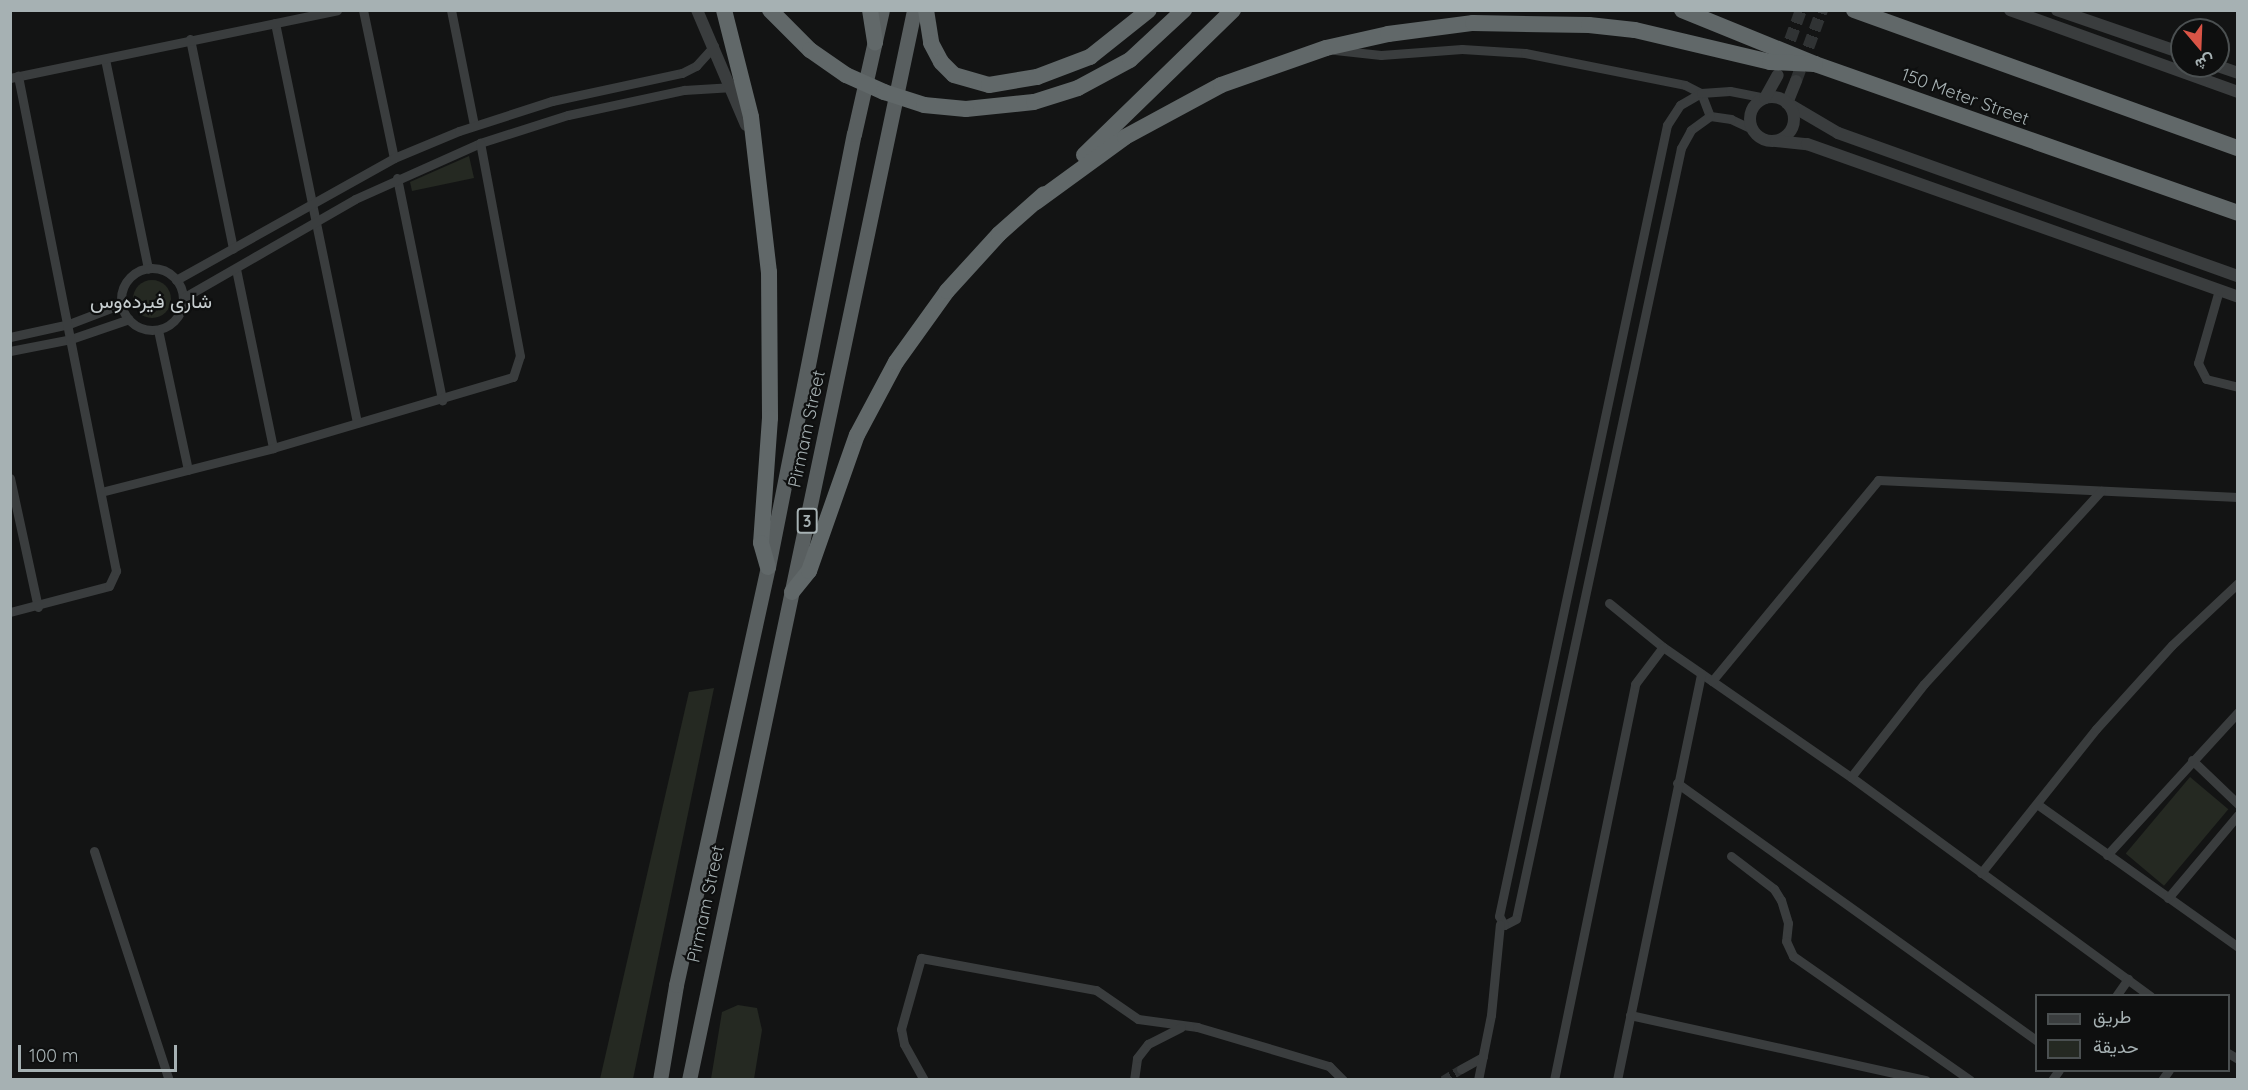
<!DOCTYPE html>
<html>
<head>
<meta charset="utf-8">
<style>
	body { margin:0 }
	#map { position:relative; width:2248px; height:1090px; overflow:hidden; background:#131414; font-family:Quicksand,Vazirmatn,sans-serif }
	div>[style] { position:absolute }
	.green>* { inset:0; background:#252922; transform-origin:0 0 }
	.round { border-radius:50% }
	.minor-tunnel>* { height:9px; margin-top:-4.5px; transform-origin:0; background:repeating-linear-gradient(90deg,#303334 0 9px,transparent 0 13.5px) }
	.tertiary-tunnel>* { height:12px; margin-top:-6px; transform-origin:0; background:repeating-linear-gradient(90deg,#303334 0 12px,transparent 0 18px) }
	.minor>* { height:9px; margin:-4.5px; padding:0 4.5px; transform-origin:4.5px; border-radius:4.5px; background:#3a3d3e }
	.minor>.ring { margin:-4.5px; padding:0; box-sizing:content-box; background:none; border:9px solid #3a3d3e; border-radius:50% }
	.tertiary>* { height:12px; margin:-6px; padding:0 6px; transform-origin:6px; border-radius:6px; background:#3a3d3e }
	.tertiary>.ring { margin:-6px; padding:0; box-sizing:content-box; background:none; border:12px solid #3a3d3e; border-radius:50% }
	.trunk>* { height:15px; margin:-7.5px; padding:0 7.5px; transform-origin:7.5px; border-radius:7.5px; background:#595f60 }
	.motorway>* { height:16px; margin:-8px; padding:0 8px; transform-origin:8px; border-radius:8px; background:#616869 }
	.motorway-bridge>* { height:16px; margin:-8px; padding:0 8px; transform-origin:8px; border-radius:8px; background:#616869 }
	span { translate:-50% -50%; white-space:nowrap; text-align:center; line-height:1.15; -webkit-text-stroke:4.5px #0e0f0f; paint-order:stroke }
	.shield-label span { padding:2px 4px; background:#0e0f0f; border:2px solid; border-radius:4px; -webkit-text-stroke-width:0 }
	.shield-label { font-size:16px; color:#a6b1b3; font-weight:700 }
	.street-label { font-size:18px; color:#a6b1b3 }
	.neighbourhood-label { font-size:20px; color:#c7ced0 }
	.frame { position:absolute; inset:0; border:12px solid #a6b1b3; pointer-events:none }
	.legend { position:absolute; left:2035px; top:994px; width:195px; height:78px; box-sizing:border-box; background:#0e0f0f; border:2px solid #4b5051; margin:0; padding:8px 10px; list-style:none; font-size:18px; color:#a6b1b3 }
	.legend li { display:flex; align-items:center; gap:12px; height:30px }
	.legend b { width:30px; border:2px solid #4b5051 }
	.north { position:absolute; left:2170px; top:18px; width:60px; height:60px; box-sizing:border-box; background:#0e0f0f; border:2px solid #4b5051; border-radius:50%; rotate:161deg; font-size:16px; font-weight:700; line-height:24px; text-align:center; color:#a6b1b3 }
	.north::after { content:''; display:block; margin:auto; width:21px; height:27px; background:#d95446; clip-path:polygon(50% 0,100% 100%,50% 72%,0 100%) }
	.scale { position:absolute; left:18px; top:1045px; width:159px; height:27px; box-sizing:border-box; border:3px solid #a6b1b3; border-top:0; padding-left:8px; font-size:18px; line-height:21px; white-space:nowrap; color:#a6b1b3; -webkit-text-stroke:4px #0e0f0f; paint-order:stroke }
</style>
</head>
<body>
<div id="map">
	<div class="green">
		<i style="clip-path:polygon(469px 156px,474px 178px,412px 191px,410px 182px)"></i>
		<i class="round" style="left:133px;top:280px;width:38px;height:38px"></i>
		<i style="clip-path:polygon(714px 688px,633px 1079px,600px 1079px,689px 692px)"></i>
		<i style="left:2190px;top:777px;width:50px;height:100px;rotate:40deg"></i>
		<i style="clip-path:polygon(738px 1005px,757px 1008px,762px 1030px,754px 1079px,711px 1079px,722px 1012px)"></i>
	</div>
	<div class="minor-tunnel">
		<i style="left:1443px;top:1080px;width:21px;rotate:-31deg"></i>
	</div>
	<div class="tertiary-tunnel">
		<i style="left:1784px;top:57px;width:50px;rotate:-70.1deg"></i>
		<i style="left:1796px;top:81px;width:76px;rotate:-69.9deg"></i>
	</div>
	<div class="minor">
		<i style="left:363px;top:10px;width:151px;rotate:78.2deg"></i>
		<i style="left:451px;top:10px;width:117px;rotate:78.7deg"></i>
		<i style="left:275px;top:23px;width:408px;rotate:78.4deg"></i>
		<i style="left:190px;top:39px;width:214px;rotate:78.4deg"></i>
		<i style="left:1335px;top:50px;width:46px;rotate:6.2deg"></i>
		<i style="left:1381px;top:55px;width:81px;rotate:-4.2deg"></i>
		<i style="left:1462px;top:49px;width:63px;rotate:3.6deg"></i>
		<i style="left:1525px;top:53px;width:163px;rotate:11.3deg"></i>
		<i style="left:1685px;top:85px;width:18px;rotate:27deg"></i>
		<i style="left:1701px;top:93px;width:25px;rotate:69deg"></i>
		<i style="left:105px;top:59px;width:214px;rotate:78.4deg"></i>
		<i style="left:10px;top:78px;width:334px;rotate:-11.7deg"></i>
		<i style="left:1752px;top:129px;width:23px;rotate:-155deg"></i>
		<i style="left:1731px;top:119px;width:21px;rotate:-172deg"></i>
		<i style="left:1710px;top:116px;width:24px;rotate:144deg"></i>
		<i style="left:1691px;top:130px;width:21px;rotate:119deg"></i>
		<i style="left:1681px;top:148px;width:788px;rotate:102.08deg"></i>
		<i style="left:1516px;top:919px;width:13px;rotate:153deg"></i>
		<i style="left:1504px;top:925px;width:10px;rotate:-119deg"></i>
		<i style="left:1499px;top:916px;width:809px;rotate:-78.01deg"></i>
		<i style="left:1667px;top:125px;width:24px;rotate:-57deg"></i>
		<i style="left:1680px;top:105px;width:24px;rotate:-30deg"></i>
		<i style="left:1701px;top:93px;width:29px;rotate:-4deg"></i>
		<i style="left:1730px;top:91px;width:36px;rotate:11deg"></i>
		<i style="left:397px;top:178px;width:227px;rotate:78.5deg"></i>
		<i class="ring" style="left:121px;top:268px;width:53px;height:53px"></i>
		<i style="left:236px;top:269px;width:183px;rotate:78.3deg"></i>
		<i style="left:176px;top:280px;width:250px;rotate:-29.2deg"></i>
		<i style="left:394px;top:158px;width:70px;rotate:-22.6deg"></i>
		<i style="left:459px;top:131px;width:98px;rotate:-17.9deg"></i>
		<i style="left:552px;top:101px;width:133px;rotate:-12.2deg"></i>
		<i style="left:682px;top:73px;width:16px;rotate:-27deg"></i>
		<i style="left:696px;top:66px;width:27px;rotate:-48deg"></i>
		<i style="left:2219px;top:290px;width:76px;rotate:106deg"></i>
		<i style="left:2198px;top:363px;width:18px;rotate:63deg"></i>
		<i style="left:2206px;top:379px;width:33px;rotate:14deg"></i>
		<i style="left:183px;top:298px;width:198px;rotate:-29.9deg"></i>
		<i style="left:355px;top:199px;width:137px;rotate:-24.1deg"></i>
		<i style="left:480px;top:143px;width:92px;rotate:-17.7deg"></i>
		<i style="left:568px;top:115px;width:119px;rotate:-12.2deg"></i>
		<i style="left:684px;top:90px;width:49px;rotate:-3.5deg"></i>
		<i style="left:158px;top:330px;width:143px;rotate:77.9deg"></i>
		<i style="left:10px;top:337px;width:60px;rotate:-12.4deg"></i>
		<i style="left:69px;top:324px;width:56px;rotate:-21deg"></i>
		<i style="left:10px;top:351px;width:62px;rotate:-11.1deg"></i>
		<i style="left:71px;top:339px;width:61px;rotate:-19deg"></i>
		<i style="left:10px;top:478px;width:132px;rotate:77.8deg"></i>
		<i style="left:101px;top:492px;width:178px;rotate:-14.3deg"></i>
		<i style="left:273px;top:448px;width:250px;rotate:-16.5deg"></i>
		<i style="left:513px;top:377px;width:22px;rotate:-72deg"></i>
		<i style="left:520px;top:356px;width:217px;rotate:-100.6deg"></i>
		<i style="left:1609px;top:603px;width:70px;rotate:39.2deg"></i>
		<i style="left:1663px;top:647px;width:229px;rotate:34.7deg"></i>
		<i style="left:1851px;top:777px;width:371px;rotate:36.2deg"></i>
		<i style="left:10px;top:612px;width:102px;rotate:-14.7deg"></i>
		<i style="left:109px;top:586px;width:17px;rotate:-65deg"></i>
		<i style="left:116px;top:571px;width:505px;rotate:-101.2deg"></i>
		<i style="left:1712px;top:681px;width:261px;rotate:-50.4deg"></i>
		<i style="left:1878px;top:480px;width:360px;rotate:2.7deg"></i>
		<i style="left:2192px;top:760px;width:64px;rotate:43.7deg"></i>
		<i style="left:1851px;top:777px;width:118px;rotate:-51.9deg"></i>
		<i style="left:1924px;top:684px;width:262px;rotate:-47.5deg"></i>
		<i style="left:1677px;top:783px;width:442px;rotate:35.6deg"></i>
		<i style="left:2037px;top:804px;width:247px;rotate:35.4deg"></i>
		<i style="left:94px;top:851px;width:241px;rotate:71.9deg"></i>
		<i style="left:2107px;top:855px;width:194px;rotate:-47.5deg"></i>
		<i style="left:1731px;top:856px;width:54px;rotate:37.5deg"></i>
		<i style="left:1774px;top:889px;width:13px;rotate:58deg"></i>
		<i style="left:1781px;top:900px;width:24px;rotate:73deg"></i>
		<i style="left:1788px;top:923px;width:18px;rotate:96deg"></i>
		<i style="left:1786px;top:941px;width:17px;rotate:65deg"></i>
		<i style="left:1793px;top:956px;width:216px;rotate:35deg"></i>
		<i style="left:1981px;top:873px;width:184px;rotate:-51.4deg"></i>
		<i style="left:2096px;top:729px;width:113px;rotate:-47.9deg"></i>
		<i style="left:2172px;top:645px;width:91px;rotate:-43.2deg"></i>
		<i style="left:2168px;top:898px;width:109px;rotate:-49.9deg"></i>
		<i style="left:2116px;top:996px;width:21px;rotate:-55deg"></i>
		<i style="left:1630px;top:1015px;width:303px;rotate:12.4deg"></i>
		<i style="left:2228px;top:1053px;width:12px;rotate:31deg"></i>
		<i style="left:1461px;top:1069px;width:25px;rotate:-29deg"></i>
		<i style="left:924px;top:1080px;width:41px;rotate:-119.1deg"></i>
		<i style="left:904px;top:1044px;width:15px;rotate:-101deg"></i>
		<i style="left:901px;top:1029px;width:74px;rotate:-74.3deg"></i>
		<i style="left:921px;top:958px;width:178px;rotate:10.4deg"></i>
		<i style="left:1096px;top:990px;width:51px;rotate:34.6deg"></i>
		<i style="left:1138px;top:1019px;width:60px;rotate:7.7deg"></i>
		<i style="left:1197px;top:1027px;width:138px;rotate:16.5deg"></i>
		<i style="left:1329px;top:1066px;width:20px;rotate:45deg"></i>
		<i style="left:1134px;top:1080px;width:22px;rotate:-82deg"></i>
		<i style="left:1137px;top:1058px;width:18px;rotate:-52deg"></i>
		<i style="left:1148px;top:1044px;width:37px;rotate:-27deg"></i>
		<i style="left:1478px;top:1080px;width:66px;rotate:-78.7deg"></i>
		<i style="left:1491px;top:1015px;width:91px;rotate:-84.4deg"></i>
		<i style="left:1554px;top:1080px;width:404px;rotate:-78.4deg"></i>
		<i style="left:1635px;top:684px;width:46px;rotate:-52.9deg"></i>
		<i style="left:1617px;top:1080px;width:415px;rotate:-78.3deg"></i>
		<i style="left:2052px;top:1080px;width:12px;rotate:-55deg"></i>
		<i style="left:2162px;top:1080px;width:12px;rotate:-55deg"></i>
	</div>
	<div class="tertiary">
		<i style="left:697px;top:10px;width:125px;rotate:66.9deg"></i>
		<i style="left:2010px;top:10px;width:242px;rotate:19.8deg"></i>
		<i style="left:2057px;top:10px;width:132px;rotate:19deg"></i>
		<i style="left:2218px;top:66px;width:21px;rotate:19deg"></i>
		<i style="left:1796px;top:81px;width:24px;rotate:112deg"></i>
		<i style="left:1787px;top:103px;width:59px;rotate:30.5deg"></i>
		<i style="left:1838px;top:133px;width:425px;rotate:19.7deg"></i>
		<i class="ring" style="left:1750px;top:97px;width:32px;height:32px"></i>
		<i style="left:1765px;top:98px;width:26px;rotate:-61deg"></i>
		<i style="left:1776px;top:141px;width:31px;rotate:6deg"></i>
		<i style="left:1807px;top:144px;width:457px;rotate:19.5deg"></i>
	</div>
	<div class="trunk">
		<i style="left:660px;top:1080px;width:96px;rotate:-80.4deg"></i>
		<i style="left:676px;top:985px;width:428px;rotate:-77.6deg"></i>
		<i style="left:768px;top:567px;width:441px;rotate:-78.8deg"></i>
		<i style="left:854px;top:134px;width:127px;rotate:-77.3deg"></i>
		<i style="left:689px;top:1080px;width:1093px;rotate:-78.12deg"></i>
	</div>
	<div class="motorway">
		<i style="left:724px;top:10px;width:110px;rotate:75.8deg"></i>
		<i style="left:751px;top:117px;width:156px;rotate:83.4deg"></i>
		<i style="left:769px;top:272px;width:146px;rotate:89.6deg"></i>
		<i style="left:770px;top:418px;width:125px;rotate:94.1deg"></i>
		<i style="left:761px;top:543px;width:25px;rotate:74deg"></i>
		<i style="left:770px;top:10px;width:57px;rotate:45deg"></i>
		<i style="left:870px;top:10px;width:33px;rotate:81deg"></i>
		<i style="left:926px;top:10px;width:33px;rotate:81deg"></i>
		<i style="left:931px;top:43px;width:21px;rotate:62deg"></i>
		<i style="left:941px;top:62px;width:18px;rotate:45deg"></i>
		<i style="left:954px;top:75px;width:36px;rotate:16deg"></i>
		<i style="left:989px;top:85px;width:49px;rotate:-9.5deg"></i>
		<i style="left:1037px;top:77px;width:57px;rotate:-20.7deg"></i>
		<i style="left:1090px;top:57px;width:75px;rotate:-38.5deg"></i>
		<i style="left:1682px;top:10px;width:144px;rotate:22.1deg"></i>
		<i style="left:1815px;top:64px;width:448px;rotate:19.4deg"></i>
		<i style="left:1854px;top:10px;width:408px;rotate:19.8deg"></i>
		<i style="left:966px;top:109px;width:68px;rotate:-5.9deg"></i>
		<i style="left:1034px;top:102px;width:46px;rotate:-17.7deg"></i>
		<i style="left:1078px;top:88px;width:59px;rotate:-28.3deg"></i>
		<i style="left:1130px;top:60px;width:74px;rotate:-42.8deg"></i>
		<i style="left:1084px;top:155px;width:208px;rotate:-44.2deg"></i>
		<i style="left:1036px;top:202px;width:110px;rotate:-36.1deg"></i>
		<i style="left:1125px;top:137px;width:109px;rotate:-28.4deg"></i>
		<i style="left:1221px;top:85px;width:111px;rotate:-19.4deg"></i>
		<i style="left:1326px;top:48px;width:64px;rotate:-12.7deg"></i>
		<i style="left:1388px;top:34px;width:86px;rotate:-7.4deg"></i>
		<i style="left:1473px;top:23px;width:116px;rotate:1deg"></i>
		<i style="left:1589px;top:25px;width:46px;rotate:6.2deg"></i>
		<i style="left:1635px;top:30px;width:139px;rotate:13.3deg"></i>
		<i style="left:1770px;top:62px;width:45px;rotate:2.5deg"></i>
		<i style="left:792px;top:592px;width:27px;rotate:-51deg"></i>
		<i style="left:809px;top:571px;width:144px;rotate:-70.6deg"></i>
		<i style="left:857px;top:435px;width:83px;rotate:-61.9deg"></i>
		<i style="left:896px;top:362px;width:87px;rotate:-54.3deg"></i>
		<i style="left:947px;top:291px;width:77px;rotate:-47.6deg"></i>
		<i style="left:999px;top:234px;width:60px;rotate:-41.6deg"></i>
	</div>
	<div class="motorway-bridge">
		<i style="left:810px;top:50px;width:44px;rotate:34.8deg"></i>
		<i style="left:846px;top:75px;width:42px;rotate:24.1deg"></i>
		<i style="left:884px;top:92px;width:42px;rotate:18deg"></i>
		<i style="left:924px;top:105px;width:42px;rotate:5.4deg"></i>
	</div>
	<div class="shield-label">
		<span style="left:807px;top:521px">3</span>
	</div>
	<div class="street-label">
		<span style="left:1965px;top:97px;rotate:20deg">150 Meter Street</span>
		<span style="left:807px;top:429px;rotate:-78deg">Pirmam Street</span>
		<span style="left:706px;top:904px;rotate:-78deg">Pirmam Street</span>
	</div>
	<div class="neighbourhood-label">
		<span style="left:151px;top:300px">شاری فیردەوس</span>
	</div>
	<div class="frame"></div>
	<ul class="legend">
	<li><b style="height:8px;background:#3a3d3e"></b>طريق</li>
	<li><b style="height:16px;background:#252922"></b>حديقة</li>
	</ul>
	<div class="north">ش</div>
	<div class="scale">100 m</div>
</div>
</body>
</html>
